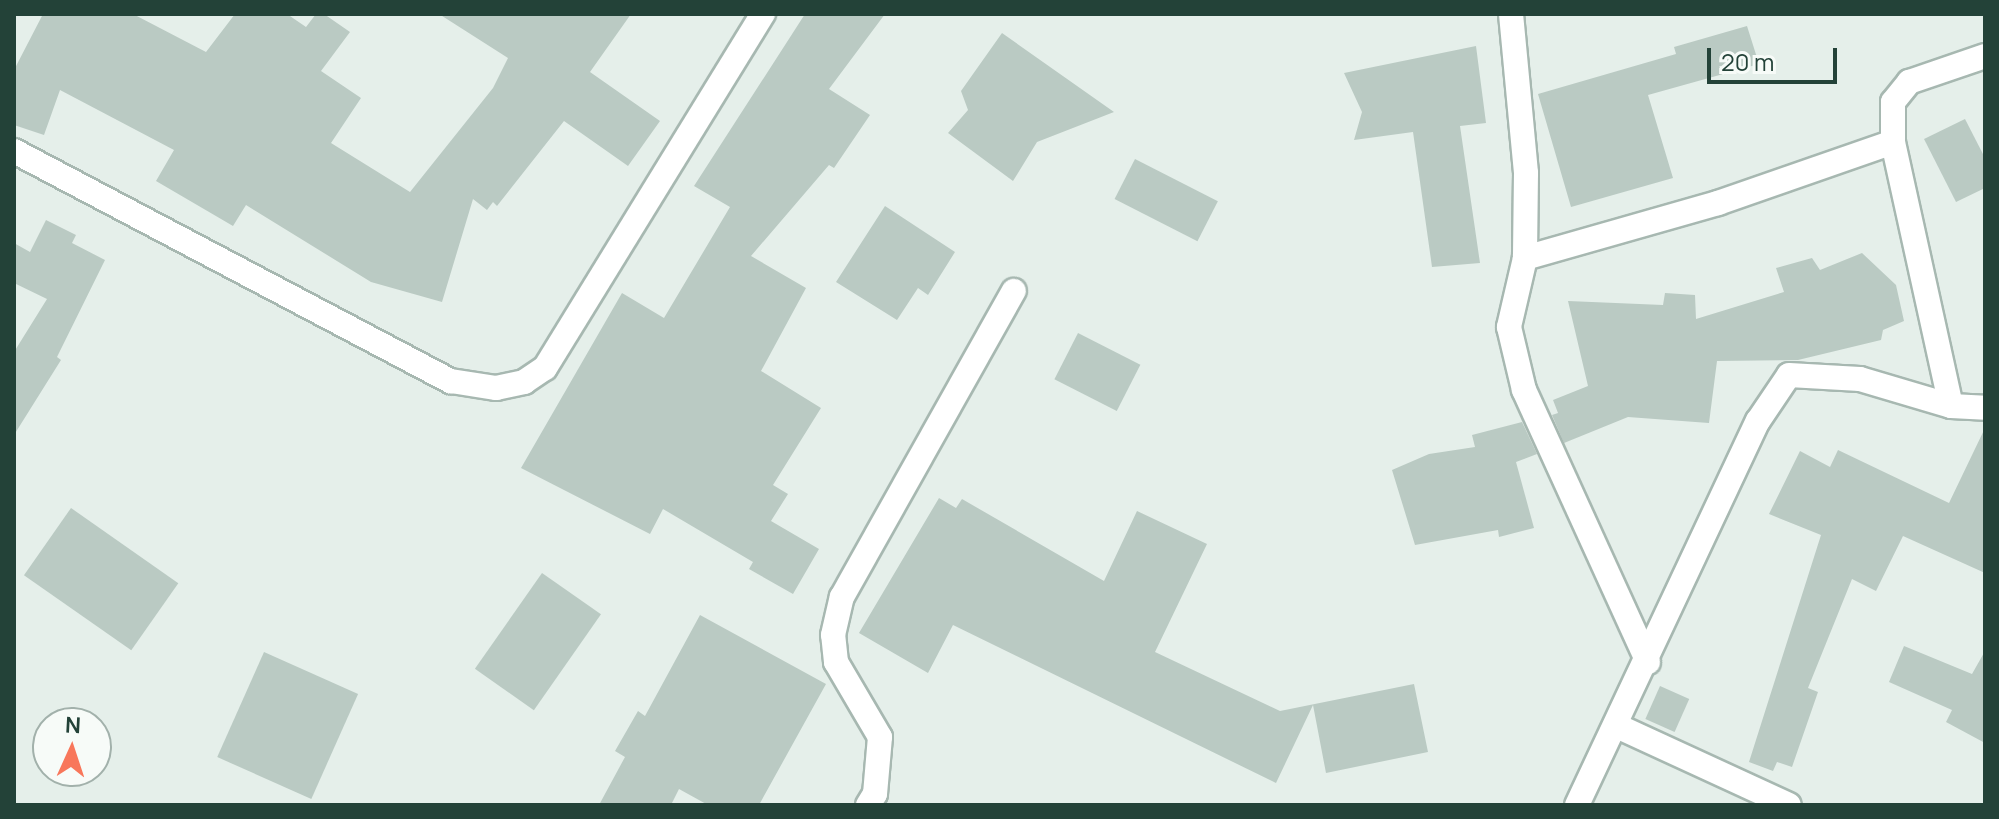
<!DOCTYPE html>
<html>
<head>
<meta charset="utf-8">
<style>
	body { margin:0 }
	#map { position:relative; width:1999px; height:819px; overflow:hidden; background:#e5efea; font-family:Manrope,sans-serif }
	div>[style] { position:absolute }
	.building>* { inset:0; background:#bacac3; transform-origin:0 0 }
	.roads { filter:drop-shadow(2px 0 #a7b8b1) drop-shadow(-2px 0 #a7b8b1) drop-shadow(0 2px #a7b8b1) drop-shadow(0 -2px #a7b8b1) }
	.minor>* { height:24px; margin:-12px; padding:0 12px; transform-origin:12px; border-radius:12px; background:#fff }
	span { translate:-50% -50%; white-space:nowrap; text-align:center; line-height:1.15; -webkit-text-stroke:7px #f7fbf8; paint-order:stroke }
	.frame { position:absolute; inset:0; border:16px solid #234238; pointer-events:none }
	.north { position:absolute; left:32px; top:707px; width:80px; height:80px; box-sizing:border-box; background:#f7fbf8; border:2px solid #a2b1ab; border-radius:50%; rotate:3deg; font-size:22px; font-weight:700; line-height:32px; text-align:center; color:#234238 }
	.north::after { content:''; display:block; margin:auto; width:28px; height:36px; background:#f8775b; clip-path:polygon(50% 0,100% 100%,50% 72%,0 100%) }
	.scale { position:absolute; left:1707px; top:48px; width:130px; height:36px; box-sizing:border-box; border:4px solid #234238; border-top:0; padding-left:10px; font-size:24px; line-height:28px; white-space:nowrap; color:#234238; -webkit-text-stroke:6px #f7fbf8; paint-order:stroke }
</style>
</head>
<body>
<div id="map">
	<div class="building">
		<i style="clip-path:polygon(43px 14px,133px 14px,206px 52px,235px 14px,287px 14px,306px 27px,316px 14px,324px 14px,350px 32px,321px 71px,361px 98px,331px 143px,410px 192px,493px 88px,508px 58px,439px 14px,631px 14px,590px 72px,660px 121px,628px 166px,564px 121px,497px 206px,493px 202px,487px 210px,473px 199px,442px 302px,371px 282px,246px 205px,233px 226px,156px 181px,174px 150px,60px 90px,44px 135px,14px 125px,14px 70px)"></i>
		<i style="clip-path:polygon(805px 14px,885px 14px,829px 89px,870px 115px,834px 168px,829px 165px,751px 256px,806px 288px,761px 371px,821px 408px,773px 485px,788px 494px,771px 521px,819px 549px,793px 594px,749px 569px,753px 562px,663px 509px,650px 534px,521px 468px,622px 293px,664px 318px,730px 207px,694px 186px)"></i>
		<i style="clip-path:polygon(1747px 26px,1759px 64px,1648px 95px,1673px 178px,1571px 207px,1538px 94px,1676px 54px,1674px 47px)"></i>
		<i style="clip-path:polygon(1002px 33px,1114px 112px,1037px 142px,1013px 181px,948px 133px,968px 110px,961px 91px)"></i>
		<i style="clip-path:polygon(1476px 46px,1486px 123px,1460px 126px,1480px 263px,1432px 267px,1413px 132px,1354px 140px,1362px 112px,1344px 73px)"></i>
		<i style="clip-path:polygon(1965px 119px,1985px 158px,1985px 188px,1956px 202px,1924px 139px)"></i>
		<i style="left:1135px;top:159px;width:93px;height:45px;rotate:27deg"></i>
		<i style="clip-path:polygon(885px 206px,955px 252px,928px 295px,918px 288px,897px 320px,836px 282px)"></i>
		<i style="clip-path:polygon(46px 220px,76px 235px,72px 243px,105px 260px,57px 357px,61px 360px,14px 435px,14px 352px,47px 299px,14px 283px,14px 243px,30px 252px)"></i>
		<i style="clip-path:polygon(1862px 253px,1896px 285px,1904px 321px,1883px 330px,1881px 340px,1798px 360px,1717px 361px,1709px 423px,1628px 417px,1564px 443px,1552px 415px,1558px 413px,1553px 400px,1588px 386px,1568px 301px,1663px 305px,1665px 293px,1695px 295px,1696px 319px,1784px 292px,1776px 268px,1812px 258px,1820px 270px)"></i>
		<i style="left:1078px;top:333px;width:70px;height:52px;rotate:27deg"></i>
		<i style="clip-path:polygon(1522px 422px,1537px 454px,1516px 462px,1534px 528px,1499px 537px,1498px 530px,1415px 545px,1392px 470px,1429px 454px,1475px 447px,1472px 435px)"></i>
		<i style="clip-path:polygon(1985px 428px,1985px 573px,1903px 536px,1876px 591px,1852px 579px,1808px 688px,1818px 692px,1792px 767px,1777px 762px,1773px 771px,1749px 762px,1821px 535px,1769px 514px,1800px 451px,1830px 467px,1838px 450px,1949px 503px)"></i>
		<i style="clip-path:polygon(939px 498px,956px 508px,962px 499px,1104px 581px,1137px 511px,1207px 544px,1155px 652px,1280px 711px,1414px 684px,1428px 752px,1326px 773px,1313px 705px,1276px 783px,953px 625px,928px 673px,859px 633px)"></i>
		<i style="left:71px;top:508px;width:131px;height:82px;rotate:35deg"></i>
		<i style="left:542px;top:573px;width:72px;height:117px;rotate:35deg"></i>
		<i style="clip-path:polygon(700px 615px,826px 684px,759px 805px,708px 805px,679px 789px,671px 805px,599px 805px,625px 757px,615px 751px,638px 711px,645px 716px)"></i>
		<i style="clip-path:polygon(1904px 646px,1972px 674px,1985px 651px,1985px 743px,1946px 722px,1952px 710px,1889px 682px)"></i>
		<i style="left:264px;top:652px;width:103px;height:115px;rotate:24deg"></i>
		<i style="left:1660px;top:686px;width:32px;height:36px;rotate:24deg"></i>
	</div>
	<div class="roads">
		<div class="minor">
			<i style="left:1511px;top:14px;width:160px;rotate:84.6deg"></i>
			<i style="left:1526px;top:173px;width:85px;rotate:90.7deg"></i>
			<i style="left:1525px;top:258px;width:201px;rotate:-15.9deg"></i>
			<i style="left:1718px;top:203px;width:185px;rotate:-19.2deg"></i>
			<i style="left:14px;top:151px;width:494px;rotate:27.8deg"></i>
			<i style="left:451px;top:381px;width:46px;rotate:8.8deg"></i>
			<i style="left:496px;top:388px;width:29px;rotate:-12deg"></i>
			<i style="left:524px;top:382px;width:25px;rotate:-34deg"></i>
			<i style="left:545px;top:368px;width:416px;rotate:-58.4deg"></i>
			<i style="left:1525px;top:258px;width:71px;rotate:103.1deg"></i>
			<i style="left:1509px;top:327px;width:65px;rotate:76.6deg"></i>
			<i style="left:1524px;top:390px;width:299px;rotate:65.5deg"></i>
			<i style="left:1951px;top:406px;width:270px;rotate:-102.4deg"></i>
			<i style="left:1893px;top:142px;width:40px;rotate:-90deg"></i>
			<i style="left:1893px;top:102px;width:26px;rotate:-51deg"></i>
			<i style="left:1909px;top:82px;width:80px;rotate:-18.9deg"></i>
			<i style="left:1617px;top:726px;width:189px;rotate:24.7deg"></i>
			<i style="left:868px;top:805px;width:13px;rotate:-58deg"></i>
			<i style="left:875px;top:794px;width:57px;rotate:-85deg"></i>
			<i style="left:880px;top:737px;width:87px;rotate:-120.4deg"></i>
			<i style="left:836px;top:662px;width:27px;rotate:-96deg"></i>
			<i style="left:833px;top:635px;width:39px;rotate:-77deg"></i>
			<i style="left:842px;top:597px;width:351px;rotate:-60.7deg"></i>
			<i style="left:1577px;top:805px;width:425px;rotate:-64.8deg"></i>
			<i style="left:1758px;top:421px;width:55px;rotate:-56deg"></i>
			<i style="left:1789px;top:375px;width:71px;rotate:3.2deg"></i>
			<i style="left:1860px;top:379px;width:95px;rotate:16.5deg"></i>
			<i style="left:1951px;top:406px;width:34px;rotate:3deg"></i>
		</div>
	</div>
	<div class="frame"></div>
	<div class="north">N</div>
	<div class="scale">20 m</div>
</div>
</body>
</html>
